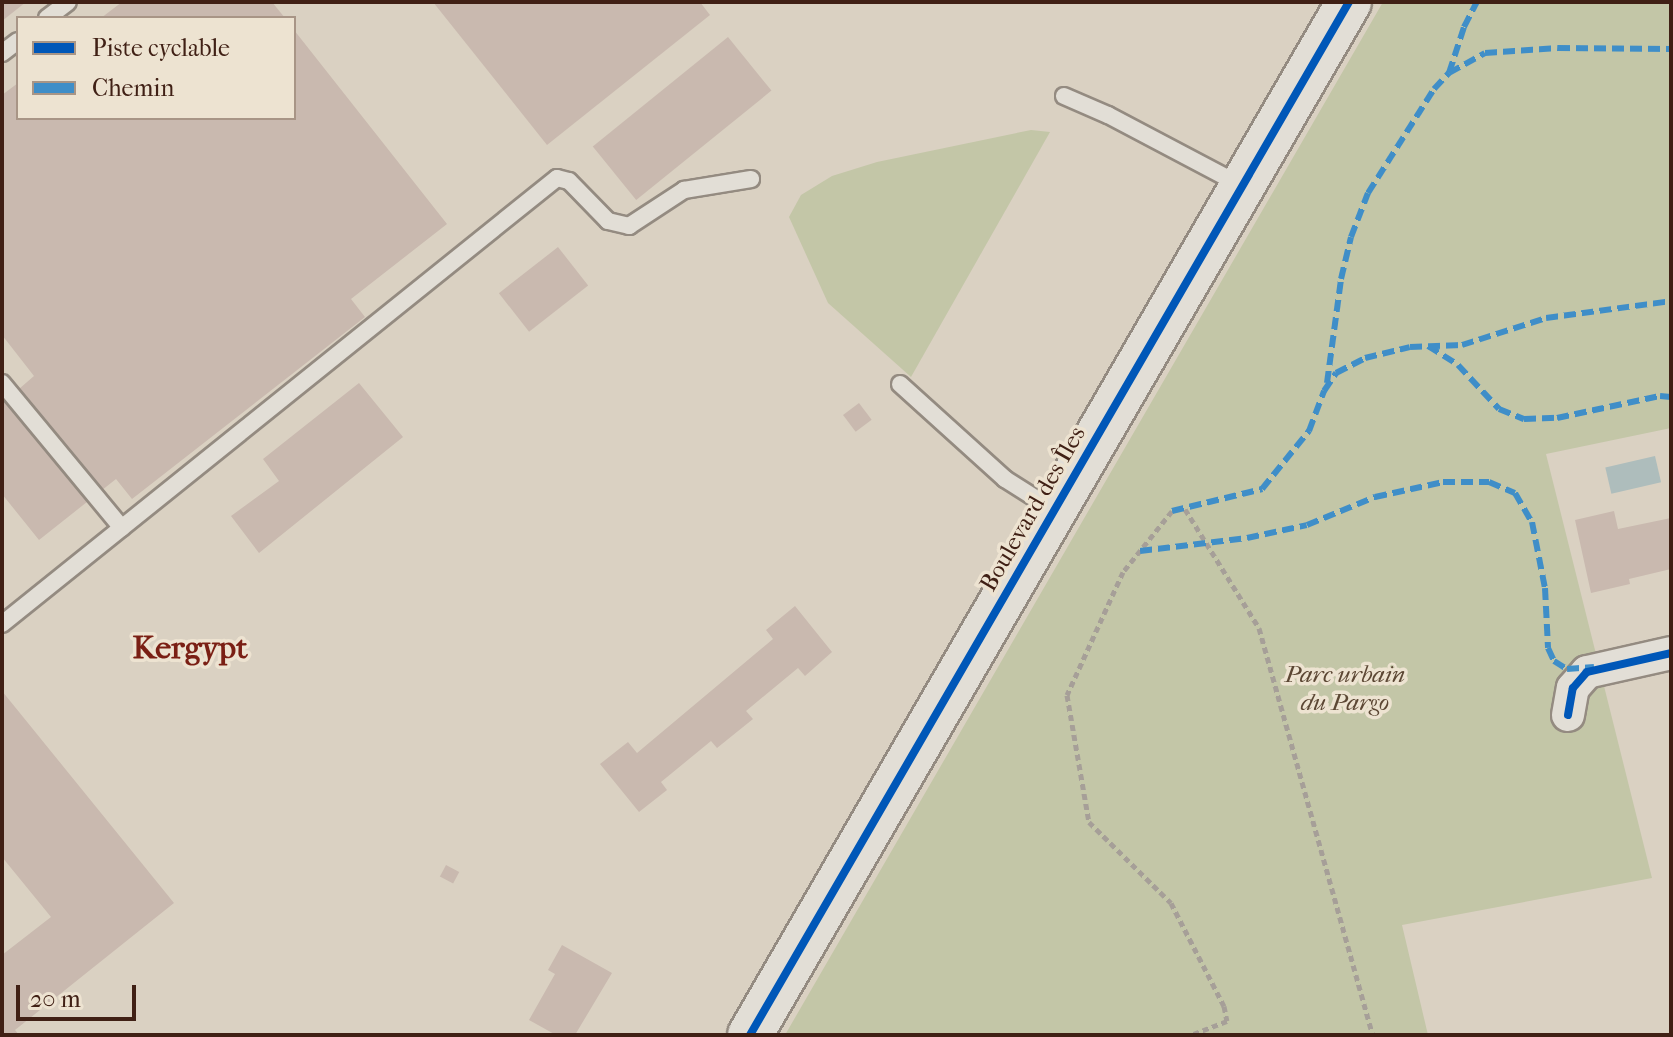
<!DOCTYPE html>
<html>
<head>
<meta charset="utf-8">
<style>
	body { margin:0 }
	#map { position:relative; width:1673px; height:1037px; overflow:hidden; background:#dad1c2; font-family:"IM FELL French Canon",serif }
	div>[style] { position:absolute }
	.green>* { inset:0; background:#c3c6a7 }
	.water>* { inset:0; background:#aebdbc; transform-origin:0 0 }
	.building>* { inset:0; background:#c9b9af; transform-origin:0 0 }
	.path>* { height:5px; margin-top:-2.5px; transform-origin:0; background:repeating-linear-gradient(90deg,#a69f98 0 6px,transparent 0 10px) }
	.roads { filter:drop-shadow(2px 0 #948b81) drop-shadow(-2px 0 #948b81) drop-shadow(0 2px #948b81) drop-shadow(0 -2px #948b81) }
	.lane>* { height:16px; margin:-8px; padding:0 8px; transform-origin:8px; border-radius:8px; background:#e2ded6 }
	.street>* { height:32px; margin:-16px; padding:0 16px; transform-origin:16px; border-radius:16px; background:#e2ded6 }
	.secondary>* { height:44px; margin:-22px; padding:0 22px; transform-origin:22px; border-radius:22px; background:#e2ded6 }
	.quiet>* { height:6px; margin-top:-3px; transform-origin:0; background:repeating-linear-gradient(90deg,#3f8ec8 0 12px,transparent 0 18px) }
	.cycleway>* { height:8px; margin:-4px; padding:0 4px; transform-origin:4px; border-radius:4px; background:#0057b8 }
	span { translate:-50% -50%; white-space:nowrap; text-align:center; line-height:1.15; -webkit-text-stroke:7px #ede3d1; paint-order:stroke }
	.street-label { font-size:24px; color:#402015 }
	.park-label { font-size:24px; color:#5c4734; font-style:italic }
	.district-label { font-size:32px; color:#7a1f14; font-weight:700 }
	.frame { position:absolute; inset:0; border:4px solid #402015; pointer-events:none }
	.legend { position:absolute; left:16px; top:16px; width:280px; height:104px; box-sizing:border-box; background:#ede3d1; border:2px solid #a89586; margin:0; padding:10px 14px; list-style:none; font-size:24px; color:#402015 }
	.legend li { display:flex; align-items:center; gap:16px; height:40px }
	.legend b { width:40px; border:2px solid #a89586 }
	.scale { position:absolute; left:16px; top:985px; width:120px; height:36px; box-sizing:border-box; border:4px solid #402015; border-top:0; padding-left:10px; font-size:24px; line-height:28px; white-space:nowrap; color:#402015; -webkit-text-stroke:6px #ede3d1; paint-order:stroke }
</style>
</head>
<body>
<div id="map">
	<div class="green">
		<i style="clip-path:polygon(1383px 2px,1671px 2px,1671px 428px,1546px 454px,1652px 878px,1402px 925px,1428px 1035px,785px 1035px)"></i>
		<i style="clip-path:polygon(1031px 130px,1050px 132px,911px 377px,828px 303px,789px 217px,801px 195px,832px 176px,877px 162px)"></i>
	</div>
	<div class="water">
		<i style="left:1655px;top:456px;width:27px;height:51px;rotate:77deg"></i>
	</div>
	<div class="building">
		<i style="clip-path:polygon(2px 2px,26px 2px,2px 21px)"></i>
		<i style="clip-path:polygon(122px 2px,272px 2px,285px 18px,101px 18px)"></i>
		<i style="clip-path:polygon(433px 2px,700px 2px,710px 15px,547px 145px)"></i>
		<i style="clip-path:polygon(294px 30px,447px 224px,351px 299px,365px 317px,132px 499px,116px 479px,39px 540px,2px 494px,2px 382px,12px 395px,34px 376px,2px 335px,2px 95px,18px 83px,18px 118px,294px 118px)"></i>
		<i style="left:728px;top:37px;width:69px;height:174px;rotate:51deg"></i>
		<i style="left:558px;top:247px;width:49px;height:75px;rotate:52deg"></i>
		<i style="clip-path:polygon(359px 383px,403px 437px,259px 553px,231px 516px,279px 481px,263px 459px)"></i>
		<i style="left:859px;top:403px;width:21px;height:20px;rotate:53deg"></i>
		<i style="clip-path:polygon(1614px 511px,1618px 529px,1671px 518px,1671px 569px,1629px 579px,1630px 584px,1591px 593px,1575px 520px)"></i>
		<i style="clip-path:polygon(795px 606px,832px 652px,805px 676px,798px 668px,746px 711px,753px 719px,717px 748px,711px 741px,661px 782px,667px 790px,639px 812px,600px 764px,628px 742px,637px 753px,773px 639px,766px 630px)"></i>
		<i style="clip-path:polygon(2px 691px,174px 903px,15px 1030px,19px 1035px,2px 1035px,2px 955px,51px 917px,2px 857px)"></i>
		<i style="left:446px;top:865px;width:15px;height:13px;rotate:28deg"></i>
		<i style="clip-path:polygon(562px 945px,612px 973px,575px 1035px,556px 1035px,529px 1020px,555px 974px,548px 970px)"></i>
	</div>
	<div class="path">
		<i style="left:1185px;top:509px;width:140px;rotate:58.1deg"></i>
		<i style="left:1259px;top:628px;width:423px;rotate:74.4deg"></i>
		<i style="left:1172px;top:511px;width:78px;rotate:128.8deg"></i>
		<i style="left:1123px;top:572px;width:135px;rotate:114.5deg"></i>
		<i style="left:1067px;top:695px;width:129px;rotate:80.2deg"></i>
		<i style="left:1089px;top:822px;width:115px;rotate:44.6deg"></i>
		<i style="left:1171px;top:903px;width:116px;rotate:62.8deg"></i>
		<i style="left:1224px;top:1006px;width:15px;rotate:79deg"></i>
		<i style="left:1227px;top:1021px;width:39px;rotate:159deg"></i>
	</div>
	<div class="roads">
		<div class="lane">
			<i style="left:47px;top:18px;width:26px;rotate:-37deg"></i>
			<i style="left:2px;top:53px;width:20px;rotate:-37deg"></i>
			<i style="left:1064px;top:96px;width:48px;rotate:23.4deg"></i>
			<i style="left:1108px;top:115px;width:150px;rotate:27.8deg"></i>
			<i style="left:2px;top:383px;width:188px;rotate:50.4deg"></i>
			<i style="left:900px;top:384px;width:142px;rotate:42.1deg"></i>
			<i style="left:1005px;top:479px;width:58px;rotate:32.3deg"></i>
			<i style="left:2px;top:624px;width:712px;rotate:-38.79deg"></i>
			<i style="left:557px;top:178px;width:12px;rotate:14deg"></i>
			<i style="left:569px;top:181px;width:56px;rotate:45.7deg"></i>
			<i style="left:608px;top:221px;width:22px;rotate:13deg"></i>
			<i style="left:629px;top:226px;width:66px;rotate:-33.2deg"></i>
			<i style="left:684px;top:190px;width:68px;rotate:-9.3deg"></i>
		</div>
		<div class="street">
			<i style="left:1568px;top:715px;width:27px;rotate:-80deg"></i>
			<i style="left:1573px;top:688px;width:21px;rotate:-49deg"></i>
			<i style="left:1587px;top:672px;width:86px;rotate:-12.7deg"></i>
		</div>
		<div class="secondary">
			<i style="left:750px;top:1035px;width:1194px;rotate:-59.89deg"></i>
		</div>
	</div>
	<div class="quiet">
		<i style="left:1449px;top:73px;width:48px;rotate:-71.9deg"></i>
		<i style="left:1464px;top:27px;width:28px;rotate:-63deg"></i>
		<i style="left:1428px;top:346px;width:36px;rotate:32deg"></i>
		<i style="left:1458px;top:365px;width:60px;rotate:47deg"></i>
		<i style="left:1499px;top:409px;width:27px;rotate:22deg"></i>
		<i style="left:1524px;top:419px;width:33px;rotate:-2deg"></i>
		<i style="left:1557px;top:418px;width:105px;rotate:-12.1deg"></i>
		<i style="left:1660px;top:396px;width:11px;rotate:5deg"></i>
		<i style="left:1327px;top:383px;width:105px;rotate:-82.3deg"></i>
		<i style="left:1341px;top:279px;width:43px;rotate:-76.6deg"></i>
		<i style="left:1351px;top:237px;width:47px;rotate:-68.9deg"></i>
		<i style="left:1368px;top:193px;width:123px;rotate:-57.6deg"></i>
		<i style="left:1434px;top:89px;width:22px;rotate:-47deg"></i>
		<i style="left:1449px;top:73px;width:41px;rotate:-29.1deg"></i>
		<i style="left:1485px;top:53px;width:73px;rotate:-3.9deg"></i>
		<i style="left:1558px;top:48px;width:113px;rotate:0.5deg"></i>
		<i style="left:1172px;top:511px;width:93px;rotate:-13.7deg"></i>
		<i style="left:1262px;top:489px;width:75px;rotate:-51deg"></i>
		<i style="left:1309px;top:431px;width:43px;rotate:-69.4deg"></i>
		<i style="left:1324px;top:391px;width:22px;rotate:-56deg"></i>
		<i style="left:1336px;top:373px;width:33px;rotate:-27deg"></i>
		<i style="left:1365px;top:358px;width:46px;rotate:-13.7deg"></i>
		<i style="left:1410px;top:347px;width:52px;rotate:-2.2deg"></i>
		<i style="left:1462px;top:345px;width:88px;rotate:-17.8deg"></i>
		<i style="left:1546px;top:318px;width:126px;rotate:-7.7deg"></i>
		<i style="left:1140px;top:551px;width:108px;rotate:-6.9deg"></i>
		<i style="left:1247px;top:538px;width:61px;rotate:-12.2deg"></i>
		<i style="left:1307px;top:525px;width:74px;rotate:-22.4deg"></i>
		<i style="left:1375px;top:497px;width:70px;rotate:-12.4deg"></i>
		<i style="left:1443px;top:482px;width:46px"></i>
		<i style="left:1489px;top:482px;width:28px;rotate:23deg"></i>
		<i style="left:1515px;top:493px;width:34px;rotate:60deg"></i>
		<i style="left:1532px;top:522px;width:67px;rotate:78.9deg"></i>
		<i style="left:1545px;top:588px;width:60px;rotate:87.1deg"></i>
		<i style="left:1548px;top:648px;width:14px;rotate:65deg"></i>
		<i style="left:1554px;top:661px;width:15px;rotate:32deg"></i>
		<i style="left:1567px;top:669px;width:27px;rotate:-4deg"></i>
	</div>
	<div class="cycleway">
		<i style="left:1568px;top:715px;width:27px;rotate:-80deg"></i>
		<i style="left:1573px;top:688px;width:21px;rotate:-49deg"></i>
		<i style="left:1587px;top:672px;width:86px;rotate:-12.7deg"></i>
		<i style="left:750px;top:1035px;width:1194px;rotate:-59.89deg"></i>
	</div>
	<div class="street-label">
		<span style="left:1033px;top:509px;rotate:-60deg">Boulevard des Îles</span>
	</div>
	<div class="park-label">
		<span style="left:1345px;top:689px">Parc urbain<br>du Pargo</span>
	</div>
	<div class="district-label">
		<span style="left:190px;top:648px">Kergypt</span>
	</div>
	<div class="frame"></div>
	<ul class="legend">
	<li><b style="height:10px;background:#0057b8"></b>Piste cyclable</li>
	<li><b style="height:10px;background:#3f8ec8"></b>Chemin</li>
	</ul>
	<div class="scale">20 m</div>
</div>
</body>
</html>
